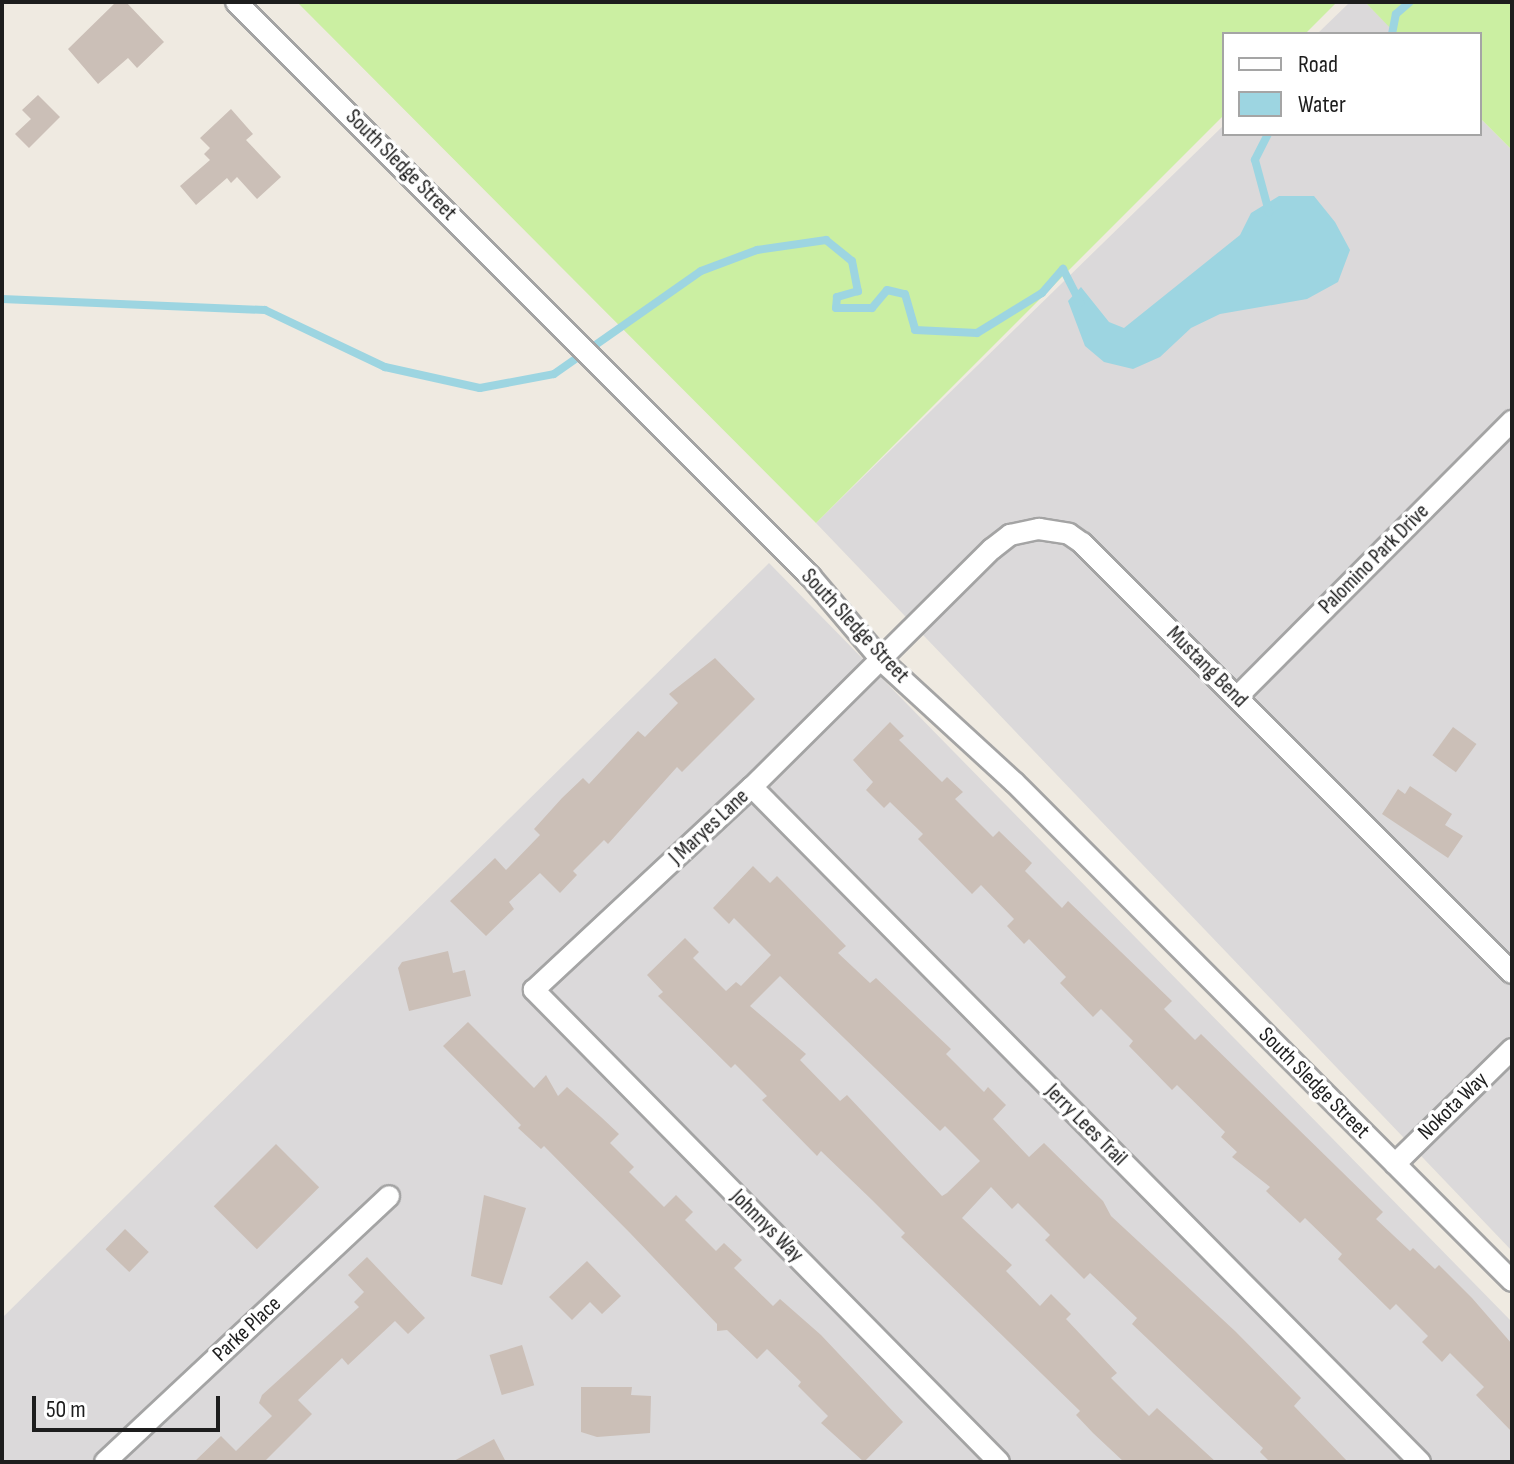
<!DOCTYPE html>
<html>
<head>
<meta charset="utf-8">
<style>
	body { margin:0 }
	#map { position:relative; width:1514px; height:1464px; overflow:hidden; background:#efeae1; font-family:"Sofia Sans Condensed",sans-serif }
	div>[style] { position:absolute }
	.residential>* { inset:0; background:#dbd9da }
	.grass>* { inset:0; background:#cbefa2 }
	.water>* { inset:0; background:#9dd5e1 }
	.stream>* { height:8px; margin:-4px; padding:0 4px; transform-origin:4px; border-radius:4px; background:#9dd5e1 }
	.building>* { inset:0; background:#cbbfb7; transform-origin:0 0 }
	.roads { filter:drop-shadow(2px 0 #a4a4a4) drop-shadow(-2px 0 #a4a4a4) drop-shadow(0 2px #a4a4a4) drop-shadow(0 -2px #a4a4a4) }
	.minor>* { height:20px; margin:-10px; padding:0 10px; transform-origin:10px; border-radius:10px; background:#fff }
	span { translate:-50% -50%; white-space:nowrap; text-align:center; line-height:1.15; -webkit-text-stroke:7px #fff; paint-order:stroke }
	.street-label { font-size:22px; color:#1d1d1d }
	.frame { position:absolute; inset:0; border:4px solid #1d1d1d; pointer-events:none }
	.legend { position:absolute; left:1222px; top:32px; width:260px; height:104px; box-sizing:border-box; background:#fff; border:2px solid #a5a5a5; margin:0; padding:10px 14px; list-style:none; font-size:24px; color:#1d1d1d }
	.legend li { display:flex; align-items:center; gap:16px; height:40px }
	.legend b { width:40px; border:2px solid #a5a5a5 }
	.scale { position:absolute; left:32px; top:1396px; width:188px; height:36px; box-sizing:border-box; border:4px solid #1d1d1d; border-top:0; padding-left:10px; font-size:24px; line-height:28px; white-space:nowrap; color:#1d1d1d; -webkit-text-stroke:6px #fff; paint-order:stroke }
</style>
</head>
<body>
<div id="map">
	<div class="residential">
		<i style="clip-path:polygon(1350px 2px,1365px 2px,1397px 34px,1317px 34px)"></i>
		<i style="clip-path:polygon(1480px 118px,1512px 150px,1512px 1251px,816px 523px,1224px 125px,1224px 134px,1480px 134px)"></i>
		<i style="clip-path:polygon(769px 563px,1512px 1322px,1512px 1462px,2px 1462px,2px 1318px)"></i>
	</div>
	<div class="grass">
		<i style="clip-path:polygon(297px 2px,1337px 2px,1305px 34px,1224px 34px,1224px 115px,816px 523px)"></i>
		<i style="clip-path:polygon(1365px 2px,1512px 2px,1512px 150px,1480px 118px,1480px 34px,1396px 34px)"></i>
	</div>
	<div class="water">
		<i style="clip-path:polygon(1279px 196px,1314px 196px,1335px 222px,1350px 250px,1338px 282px,1307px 299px,1220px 314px,1191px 328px,1160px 357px,1133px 369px,1104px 362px,1085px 346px,1068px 301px,1081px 287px,1109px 322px,1124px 328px,1240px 235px,1251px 213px)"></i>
	</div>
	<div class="stream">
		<i style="left:1392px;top:34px;width:20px;rotate:-79deg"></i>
		<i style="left:1396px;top:14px;width:18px;rotate:-41deg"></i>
		<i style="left:1268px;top:134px;width:29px;rotate:117deg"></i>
		<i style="left:1255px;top:160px;width:54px;rotate:74.9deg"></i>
		<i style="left:2px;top:299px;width:263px;rotate:2.4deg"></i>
		<i style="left:265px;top:310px;width:133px;rotate:25.4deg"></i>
		<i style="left:385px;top:367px;width:97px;rotate:12.5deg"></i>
		<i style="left:480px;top:388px;width:75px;rotate:-10.7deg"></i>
		<i style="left:554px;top:374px;width:179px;rotate:-35deg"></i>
		<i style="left:701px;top:271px;width:60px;rotate:-20.6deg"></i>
		<i style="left:757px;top:250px;width:70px;rotate:-8.2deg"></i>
		<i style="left:826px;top:240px;width:33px;rotate:39deg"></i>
		<i style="left:852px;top:261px;width:31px;rotate:79deg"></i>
		<i style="left:858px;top:291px;width:22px;rotate:164deg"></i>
		<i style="left:837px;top:297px;width:11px;rotate:95deg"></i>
		<i style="left:836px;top:308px;width:36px"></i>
		<i style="left:872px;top:308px;width:23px;rotate:-50deg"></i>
		<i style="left:887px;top:290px;width:18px;rotate:13deg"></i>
		<i style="left:905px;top:294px;width:37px;rotate:74deg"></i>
		<i style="left:915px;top:330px;width:62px;rotate:2.8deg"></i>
		<i style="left:977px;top:333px;width:76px;rotate:-31.6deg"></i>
		<i style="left:1042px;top:293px;width:32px;rotate:-49deg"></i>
		<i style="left:1063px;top:269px;width:38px;rotate:63deg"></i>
	</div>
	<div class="building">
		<i style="clip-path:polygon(116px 2px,126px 2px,164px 42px,137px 68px,128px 58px,98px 84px,68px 49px)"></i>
		<i style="clip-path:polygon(38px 95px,60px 117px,29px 148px,15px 134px,31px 119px,22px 110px)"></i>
		<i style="clip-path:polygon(231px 109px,253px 134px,246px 140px,281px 177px,257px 199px,237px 177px,231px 183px,227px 178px,196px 205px,180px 186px,210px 160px,204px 154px,210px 148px,200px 138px)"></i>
		<i style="clip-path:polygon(715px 658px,755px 699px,682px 772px,677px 767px,608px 844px,604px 840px,573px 871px,577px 875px,560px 893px,540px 873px,509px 902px,514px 909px,486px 936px,450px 901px,495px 858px,506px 870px,540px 835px,534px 829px,562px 798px,583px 778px,589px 784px,638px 731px,645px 737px,678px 703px,669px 694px)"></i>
		<i style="clip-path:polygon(890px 722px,904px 736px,899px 740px,942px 782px,947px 777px,963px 792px,955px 799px,993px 837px,999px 831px,1032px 863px,1025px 871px,1062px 908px,1068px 901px,1172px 1001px,1164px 1009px,1195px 1040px,1201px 1034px,1383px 1212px,1376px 1219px,1410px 1251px,1413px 1248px,1435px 1269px,1439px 1265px,1472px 1298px,1512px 1344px,1512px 1432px,1476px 1395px,1484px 1387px,1450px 1353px,1442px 1362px,1422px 1342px,1428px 1336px,1396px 1304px,1390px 1310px,1338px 1259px,1342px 1254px,1305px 1218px,1300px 1223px,1266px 1191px,1270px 1187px,1232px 1157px,1237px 1152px,1221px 1137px,1225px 1132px,1177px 1085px,1172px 1090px,1129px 1046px,1133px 1041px,1101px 1009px,1093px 1017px,1060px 983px,1066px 977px,1029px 939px,1024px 944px,1007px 926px,1014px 919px,981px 885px,972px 894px,918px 839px,923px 834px,890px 802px,884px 808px,866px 790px,873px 782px,853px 760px)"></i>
		<i style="left:1453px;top:727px;width:29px;height:35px;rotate:36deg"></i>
		<i style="clip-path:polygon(1410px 786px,1452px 814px,1445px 825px,1463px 836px,1448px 858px,1382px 814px,1398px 789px,1405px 794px)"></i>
		<i style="clip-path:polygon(evenodd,753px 866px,770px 883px,777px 876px,846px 946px,838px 953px,870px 983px,876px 978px,951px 1049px,946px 1054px,984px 1092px,988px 1087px,1006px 1105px,993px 1119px,1029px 1157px,1044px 1143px,1103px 1201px,1111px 1216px,1235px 1331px,1301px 1398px,1294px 1406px,1348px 1462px,1270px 1462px,1260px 1452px,1263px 1448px,1132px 1324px,1137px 1318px,1090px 1273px,1084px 1279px,1045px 1240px,1050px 1235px,1018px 1203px,1012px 1209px,991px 1187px,962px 1218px,1012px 1265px,1006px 1271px,1040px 1306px,1051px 1294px,1071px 1314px,1066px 1319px,1117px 1373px,1111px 1378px,1149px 1416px,1157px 1408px,1216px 1462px,1124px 1462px,1093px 1433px,1076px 1415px,1080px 1411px,901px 1237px,905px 1233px,872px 1200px,821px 1151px,817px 1156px,762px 1100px,767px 1096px,735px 1064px,731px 1068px,658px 996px,663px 992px,647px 975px,685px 938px,699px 952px,693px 958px,726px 991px,736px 982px,741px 986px,771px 955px,734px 918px,729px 924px,713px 908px,753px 866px,780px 976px,940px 1131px,945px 1126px,980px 1161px,947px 1193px,942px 1196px,847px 1095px,840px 1101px,800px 1060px,806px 1054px,750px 1006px,780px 976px)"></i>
		<i style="clip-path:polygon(448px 951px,453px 973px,465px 970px,471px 996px,409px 1011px,398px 968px,402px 962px)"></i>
		<i style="clip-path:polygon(468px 1022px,534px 1088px,546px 1075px,558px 1096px,567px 1087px,601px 1117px,619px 1134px,610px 1143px,634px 1167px,629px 1172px,664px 1207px,676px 1195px,693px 1212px,685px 1220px,716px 1251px,724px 1243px,742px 1260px,734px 1268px,773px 1306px,780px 1299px,821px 1335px,903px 1422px,864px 1462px,821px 1423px,828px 1416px,798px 1386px,801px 1382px,767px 1349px,757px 1359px,727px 1330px,717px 1331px,717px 1324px,630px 1233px,544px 1146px,541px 1149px,518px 1128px,521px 1125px,443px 1046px)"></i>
		<i style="left:276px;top:1144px;width:61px;height:88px;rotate:45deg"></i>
		<i style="clip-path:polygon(484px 1195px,526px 1208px,502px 1285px,471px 1276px)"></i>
		<i style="left:125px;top:1229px;width:33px;height:28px;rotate:44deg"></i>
		<i style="clip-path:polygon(367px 1257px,425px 1318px,408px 1334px,395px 1321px,348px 1365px,342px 1358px,298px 1400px,312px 1414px,264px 1462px,194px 1462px,221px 1436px,236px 1451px,272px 1416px,259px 1403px,262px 1395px,359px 1307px,354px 1302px,364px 1292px,348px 1275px)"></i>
		<i style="clip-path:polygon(587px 1261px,621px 1296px,602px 1314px,590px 1302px,572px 1320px,549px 1297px)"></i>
		<i style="left:522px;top:1345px;width:42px;height:34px;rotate:73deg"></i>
		<i style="clip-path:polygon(581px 1387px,632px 1387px,631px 1395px,651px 1396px,650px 1433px,597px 1437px,581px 1432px)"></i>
		<i style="clip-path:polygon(494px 1439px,506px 1462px,452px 1462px)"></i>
	</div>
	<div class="roads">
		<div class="minor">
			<i style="left:236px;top:2px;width:813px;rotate:45deg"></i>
			<i style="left:811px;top:577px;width:111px;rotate:49.7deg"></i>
			<i style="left:883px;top:662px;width:178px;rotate:42.5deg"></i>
			<i style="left:1014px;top:782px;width:705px;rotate:45.06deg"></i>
			<i style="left:1237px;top:697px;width:390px;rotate:-45.1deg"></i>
			<i style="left:752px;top:787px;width:950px;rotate:45.3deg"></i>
			<i style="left:1395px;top:1164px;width:164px;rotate:-44.5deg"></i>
			<i style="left:105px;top:1462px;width:389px;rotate:-43.1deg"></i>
			<i style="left:999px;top:1462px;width:663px;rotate:-134.57deg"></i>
			<i style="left:534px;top:990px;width:298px;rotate:-43deg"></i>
			<i style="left:752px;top:787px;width:338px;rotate:-44.8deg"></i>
			<i style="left:992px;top:549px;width:23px;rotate:-38deg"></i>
			<i style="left:1010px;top:535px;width:30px;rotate:-12deg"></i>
			<i style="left:1039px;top:529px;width:30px;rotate:9deg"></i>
			<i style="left:1069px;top:534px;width:16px;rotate:35deg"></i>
			<i style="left:1082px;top:543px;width:608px;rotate:45deg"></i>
		</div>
	</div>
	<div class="street-label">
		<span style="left:401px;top:165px;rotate:45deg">South Sledge Street</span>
		<span style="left:1374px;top:559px;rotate:-45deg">Palomino Park Drive</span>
		<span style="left:855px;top:626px;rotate:47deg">South Sledge Street</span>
		<span style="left:1207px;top:667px;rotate:45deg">Mustang Bend</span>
		<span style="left:709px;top:827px;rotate:-43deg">J Maryes Lane</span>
		<span style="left:1314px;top:1083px;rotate:45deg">South Sledge Street</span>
		<span style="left:1453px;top:1106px;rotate:-44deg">Nokota Way</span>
		<span style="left:1086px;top:1125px;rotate:45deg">Jerry Lees Trail</span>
		<span style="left:767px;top:1226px;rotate:45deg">Johnnys Way</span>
		<span style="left:247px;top:1329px;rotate:-43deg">Parke Place</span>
	</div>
	<div class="frame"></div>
	<ul class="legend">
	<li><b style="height:10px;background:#fff"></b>Road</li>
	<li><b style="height:22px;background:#9dd5e1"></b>Water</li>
	</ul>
	<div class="scale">50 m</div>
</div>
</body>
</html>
